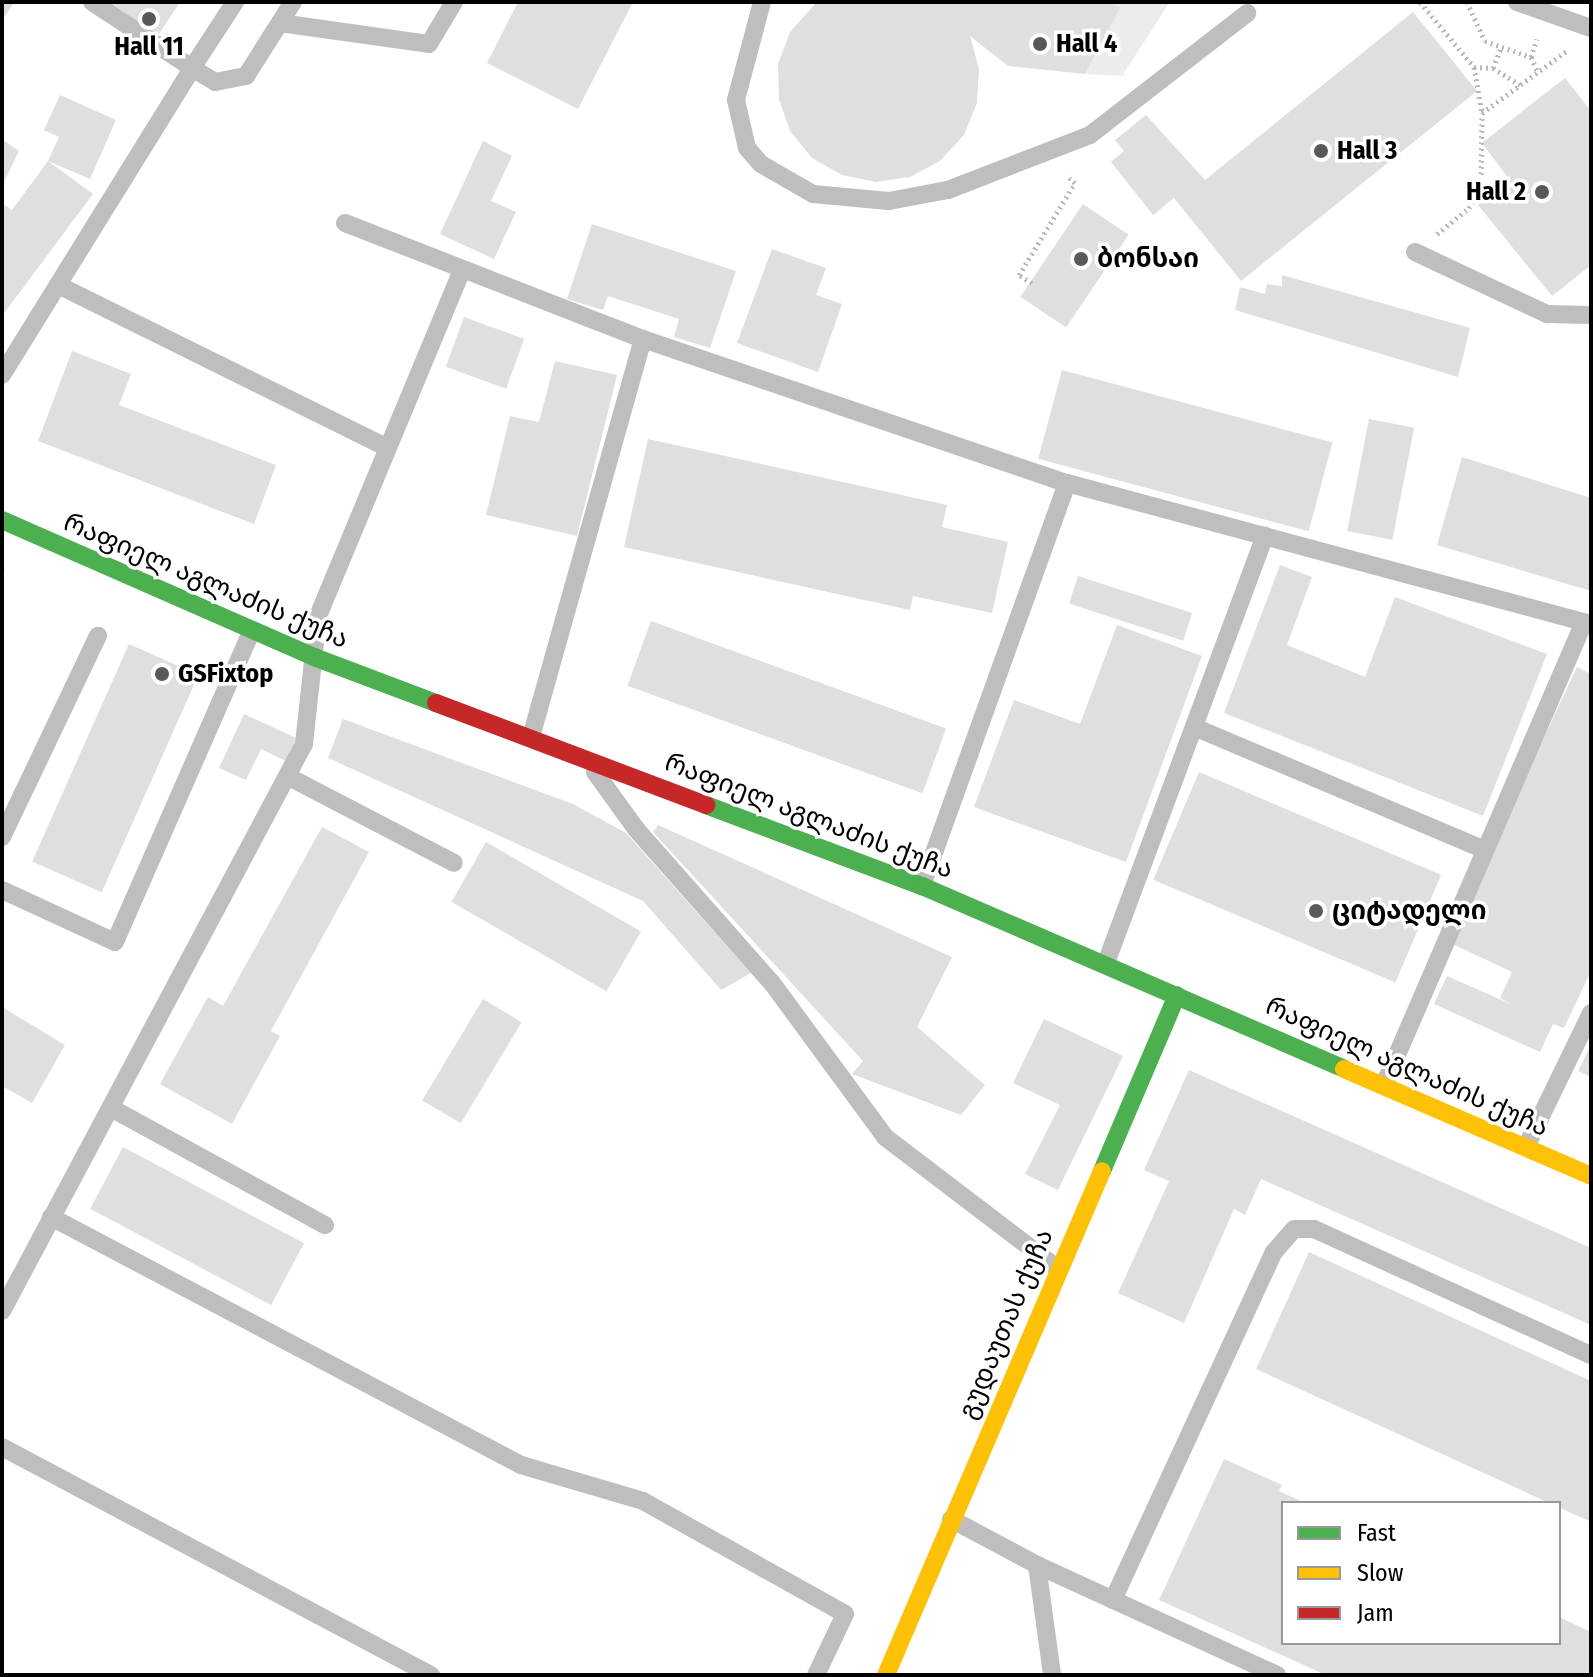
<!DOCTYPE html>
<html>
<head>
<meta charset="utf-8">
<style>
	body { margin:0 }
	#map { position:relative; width:1593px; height:1677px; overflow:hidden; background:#fff; font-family:"Fira Sans Condensed","Noto Sans Georgian",sans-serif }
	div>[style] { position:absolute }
	.green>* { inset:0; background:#ececec }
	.building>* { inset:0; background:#dfdfdf; transform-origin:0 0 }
	.path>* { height:5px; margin-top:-2.5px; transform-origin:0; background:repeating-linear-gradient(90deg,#b9b9b9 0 2px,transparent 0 6px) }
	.lane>* { height:18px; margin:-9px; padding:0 9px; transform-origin:9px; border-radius:9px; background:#bebebe }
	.fast>* { height:18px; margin:-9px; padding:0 9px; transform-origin:9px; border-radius:9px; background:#4caf50 }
	.slow>* { height:18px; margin:-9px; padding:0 9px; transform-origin:9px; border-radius:9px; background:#ffc107 }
	.jam>* { height:18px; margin:-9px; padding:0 9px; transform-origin:9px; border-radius:9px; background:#c62828 }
	.dots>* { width:22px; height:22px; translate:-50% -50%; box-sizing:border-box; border:4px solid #fff; border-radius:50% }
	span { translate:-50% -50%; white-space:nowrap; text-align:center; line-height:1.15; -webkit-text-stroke:7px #fff; paint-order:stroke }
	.poi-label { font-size:26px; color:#000; font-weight:700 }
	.left { translate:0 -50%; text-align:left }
	.right { translate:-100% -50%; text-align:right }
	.street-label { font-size:26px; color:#000 }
	.frame { position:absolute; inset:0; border:4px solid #000; pointer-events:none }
	.legend { position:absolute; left:1281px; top:1501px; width:280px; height:144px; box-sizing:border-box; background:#fff; border:2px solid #999; margin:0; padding:10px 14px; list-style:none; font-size:24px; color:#000 }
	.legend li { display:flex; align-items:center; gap:16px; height:40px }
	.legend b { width:40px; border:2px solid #999 }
</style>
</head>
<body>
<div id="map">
	<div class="green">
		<i style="clip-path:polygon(1109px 2px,1170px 2px,1122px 76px,1085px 74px,1119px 8px)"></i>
	</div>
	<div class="building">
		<i style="clip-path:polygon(2px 2px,14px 2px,2px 21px)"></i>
		<i style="clip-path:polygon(105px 2px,180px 2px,157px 37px)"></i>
		<i style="clip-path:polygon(518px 2px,633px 2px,578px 109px,487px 63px)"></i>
		<i style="clip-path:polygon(817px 2px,1109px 2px,1120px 8px,1085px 74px,1008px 66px,970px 36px,979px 69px,977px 103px,964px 135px,940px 161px,910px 177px,876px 182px,842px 175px,812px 158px,790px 131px,779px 99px,778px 64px,790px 32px)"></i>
		<i style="clip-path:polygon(1413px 12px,1477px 91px,1241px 281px,1174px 198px,1153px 215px,1111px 162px,1124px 151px,1115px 140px,1146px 115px,1205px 180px)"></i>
		<i style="clip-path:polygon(1565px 78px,1591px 111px,1591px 265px,1552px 296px,1478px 205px,1509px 179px,1482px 143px)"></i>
		<i style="clip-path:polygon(60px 95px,116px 120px,90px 179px,48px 161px,59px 137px,44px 130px)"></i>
		<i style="clip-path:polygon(2px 139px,19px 151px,2px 186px)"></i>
		<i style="clip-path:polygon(483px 141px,512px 156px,491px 201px,516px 212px,494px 259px,440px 234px)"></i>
		<i style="clip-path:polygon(48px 161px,93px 194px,2px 316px,2px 203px,12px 210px)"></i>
		<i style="left:1083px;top:204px;width:55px;height:112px;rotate:34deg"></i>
		<i style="clip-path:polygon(592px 224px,736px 271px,710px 348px,674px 337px,679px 319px,608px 296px,603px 310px,567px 299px)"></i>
		<i style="clip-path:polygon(772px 249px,826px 268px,816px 295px,842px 304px,818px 372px,737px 343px)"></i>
		<i style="clip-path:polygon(1282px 275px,1470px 328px,1458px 377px,1235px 310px,1240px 287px,1265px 294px,1267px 284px,1282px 286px)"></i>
		<i style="left:464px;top:317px;width:64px;height:53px;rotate:20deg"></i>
		<i style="clip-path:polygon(72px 351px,131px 374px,119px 405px,276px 465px,254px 524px,38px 441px)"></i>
		<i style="clip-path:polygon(555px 361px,617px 375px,577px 536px,486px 515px,510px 416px,539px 422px)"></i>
		<i style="left:1062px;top:370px;width:280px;height:92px;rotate:15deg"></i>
		<i style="left:1369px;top:419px;width:46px;height:114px;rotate:11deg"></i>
		<i style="clip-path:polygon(648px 439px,947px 505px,942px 527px,1008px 542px,992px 613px,913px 596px,910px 610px,624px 547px)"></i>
		<i style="clip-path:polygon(1462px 457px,1591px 498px,1591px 591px,1437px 545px)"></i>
		<i style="clip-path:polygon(1280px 565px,1312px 577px,1287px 645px,1365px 677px,1395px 597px,1547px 654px,1483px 816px,1224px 713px)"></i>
		<i style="left:1078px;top:576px;width:120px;height:29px;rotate:18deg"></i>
		<i style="left:651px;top:621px;width:314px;height:69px;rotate:20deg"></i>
		<i style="clip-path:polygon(1117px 625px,1202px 656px,1126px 862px,974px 807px,1014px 700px,1080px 724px)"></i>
		<i style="left:129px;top:644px;width:76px;height:238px;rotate:24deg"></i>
		<i style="clip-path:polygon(1577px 667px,1591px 674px,1591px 971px,1564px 1028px,1553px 1024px,1540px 1052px,1434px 1004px,1447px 976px,1513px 1005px,1500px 998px,1512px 972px,1448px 942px)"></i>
		<i style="clip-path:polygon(244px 714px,296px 738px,286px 761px,261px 749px,246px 780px,219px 768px)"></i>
		<i style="clip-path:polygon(343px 719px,573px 804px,626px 833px,751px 973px,721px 990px,643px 901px,328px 758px)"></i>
		<i style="left:1199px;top:772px;width:263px;height:117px;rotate:23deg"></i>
		<i style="clip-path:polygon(658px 825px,952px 957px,917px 1027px,985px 1085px,961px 1115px,852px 1074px,863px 1061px,653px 832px)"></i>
		<i style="clip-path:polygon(322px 827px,369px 852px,271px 1031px,280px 1036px,232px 1124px,160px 1084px,208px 997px,223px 1006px)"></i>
		<i style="left:486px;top:842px;width:179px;height:69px;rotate:30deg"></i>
		<i style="left:483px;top:999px;width:45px;height:118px;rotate:31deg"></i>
		<i style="clip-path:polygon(2px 1007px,65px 1045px,32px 1103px,2px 1086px)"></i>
		<i style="clip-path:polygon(1044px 1019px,1123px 1056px,1058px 1190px,1025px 1174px,1060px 1105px,1013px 1083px)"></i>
		<i style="clip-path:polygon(1591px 1045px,1591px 1077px,1578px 1071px)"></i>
		<i style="clip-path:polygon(1189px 1070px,1591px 1248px,1591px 1325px,1261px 1179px,1245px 1215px,1234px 1209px,1184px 1323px,1118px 1293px,1169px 1181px,1144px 1170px)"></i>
		<i style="left:123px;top:1147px;width:205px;height:70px;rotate:28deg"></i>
		<i style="clip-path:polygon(1309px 1252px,1591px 1381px,1591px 1522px,1256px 1369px)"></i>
		<i style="clip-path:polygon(1224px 1459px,1282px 1485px,1279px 1491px,1305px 1503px,1283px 1503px,1283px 1643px,1559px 1643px,1559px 1617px,1591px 1632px,1591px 1675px,1326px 1675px,1159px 1600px)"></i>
	</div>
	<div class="path">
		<i style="left:1420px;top:2px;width:85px;rotate:50.3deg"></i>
		<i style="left:1474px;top:67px;width:47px;rotate:80.1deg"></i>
		<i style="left:1467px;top:2px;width:43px;rotate:65.2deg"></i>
		<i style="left:1485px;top:41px;width:49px;rotate:19.2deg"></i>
		<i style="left:1531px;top:57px;width:17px;rotate:66deg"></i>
		<i style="left:1531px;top:57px;width:19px;rotate:-72deg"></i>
		<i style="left:1474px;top:67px;width:19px;rotate:3deg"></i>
		<i style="left:1493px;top:68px;width:22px;rotate:-68deg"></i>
		<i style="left:1493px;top:68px;width:32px;rotate:32deg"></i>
		<i style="left:1437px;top:234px;width:41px;rotate:-39.1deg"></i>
		<i style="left:1469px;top:208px;width:25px;rotate:-61deg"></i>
		<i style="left:1481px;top:186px;width:73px;rotate:-89.2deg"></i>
		<i style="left:1482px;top:113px;width:107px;rotate:-36.2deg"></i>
		<i style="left:1032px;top:283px;width:15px;rotate:-148deg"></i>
		<i style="left:1019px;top:275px;width:108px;rotate:-58.7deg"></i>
		<i style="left:1075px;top:183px;width:12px;rotate:-138deg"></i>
		<i style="left:2px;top:570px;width:1px;rotate:-90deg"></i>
	</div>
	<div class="lane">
		<i style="left:92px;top:2px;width:120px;rotate:33.4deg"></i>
		<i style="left:192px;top:68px;width:79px;rotate:-56.9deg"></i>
		<i style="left:762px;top:2px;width:101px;rotate:104.9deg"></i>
		<i style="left:736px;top:100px;width:49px;rotate:77.1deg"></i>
		<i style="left:747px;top:148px;width:21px;rotate:49deg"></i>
		<i style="left:761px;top:164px;width:60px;rotate:30deg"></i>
		<i style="left:813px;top:194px;width:76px;rotate:5.3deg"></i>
		<i style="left:889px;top:201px;width:60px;rotate:-10.6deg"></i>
		<i style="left:948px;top:190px;width:152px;rotate:-21.2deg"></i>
		<i style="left:1090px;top:135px;width:199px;rotate:-37.8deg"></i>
		<i style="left:1517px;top:2px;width:78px;rotate:19.4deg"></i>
		<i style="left:280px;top:23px;width:150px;rotate:8deg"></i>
		<i style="left:429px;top:44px;width:49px;rotate:-59.2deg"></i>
		<i style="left:345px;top:223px;width:320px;rotate:21.3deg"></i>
		<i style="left:643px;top:339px;width:448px;rotate:18.8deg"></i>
		<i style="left:1067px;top:483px;width:543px;rotate:15.06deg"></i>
		<i style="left:1415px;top:252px;width:146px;rotate:25.2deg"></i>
		<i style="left:1547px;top:314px;width:44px;rotate:1.3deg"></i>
		<i style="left:58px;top:285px;width:366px;rotate:26.3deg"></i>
		<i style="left:2px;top:375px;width:361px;rotate:-58.2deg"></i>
		<i style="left:192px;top:68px;width:27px;rotate:31deg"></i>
		<i style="left:215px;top:82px;width:32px;rotate:-11deg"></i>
		<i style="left:246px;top:76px;width:88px;rotate:-57.6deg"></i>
		<i style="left:1194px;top:727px;width:316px;rotate:22.9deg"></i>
		<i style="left:531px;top:737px;width:413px;rotate:-74.3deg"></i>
		<i style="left:595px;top:772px;width:70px;rotate:54.3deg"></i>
		<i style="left:636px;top:829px;width:205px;rotate:48.6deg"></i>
		<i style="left:772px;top:983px;width:191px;rotate:53.7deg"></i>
		<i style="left:885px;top:1137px;width:218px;rotate:37.3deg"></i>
		<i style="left:287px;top:776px;width:188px;rotate:27.5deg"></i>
		<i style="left:2px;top:837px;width:223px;rotate:-64.5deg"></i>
		<i style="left:922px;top:886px;width:428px;rotate:-70.2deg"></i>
		<i style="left:2px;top:890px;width:124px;rotate:24.7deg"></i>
		<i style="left:115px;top:942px;width:339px;rotate:-66.3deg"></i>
		<i style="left:1106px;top:963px;width:456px;rotate:-69.6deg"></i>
		<i style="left:1384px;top:1085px;width:504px;rotate:-66.64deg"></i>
		<i style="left:111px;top:1108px;width:244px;rotate:28.7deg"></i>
		<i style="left:1526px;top:1147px;width:149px;rotate:-64.1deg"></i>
		<i style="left:51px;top:1217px;width:531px;rotate:27.82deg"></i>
		<i style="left:521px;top:1465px;width:127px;rotate:16.4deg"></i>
		<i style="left:643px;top:1501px;width:231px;rotate:29.2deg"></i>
		<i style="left:845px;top:1614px;width:68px;rotate:115.4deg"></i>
		<i style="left:2px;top:1311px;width:642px;rotate:-61.96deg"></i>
		<i style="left:304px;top:744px;width:129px;rotate:-83.8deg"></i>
		<i style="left:318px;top:616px;width:373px;rotate:-67.4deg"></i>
		<i style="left:2px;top:1447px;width:486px;rotate:28deg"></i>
		<i style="left:951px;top:1519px;width:98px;rotate:28.1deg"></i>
		<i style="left:1037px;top:1565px;width:111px;rotate:82.2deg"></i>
		<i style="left:1037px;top:1565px;width:264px;rotate:24.6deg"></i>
		<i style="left:1113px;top:1600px;width:383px;rotate:-65.2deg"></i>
		<i style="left:1274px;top:1252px;width:30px;rotate:-49deg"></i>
		<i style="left:1294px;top:1229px;width:20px"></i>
		<i style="left:1314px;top:1229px;width:304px;rotate:24.5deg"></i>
	</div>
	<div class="fast">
		<i style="left:2px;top:520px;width:341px;rotate:23.7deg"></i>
		<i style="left:314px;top:657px;width:130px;rotate:20.7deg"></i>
		<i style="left:706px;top:805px;width:231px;rotate:20.6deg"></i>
		<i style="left:922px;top:886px;width:460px;rotate:23.4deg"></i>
		<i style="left:1102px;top:1171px;width:191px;rotate:-66.9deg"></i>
	</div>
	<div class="slow">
		<i style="left:1344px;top:1069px;width:269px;rotate:23.4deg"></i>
		<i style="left:886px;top:1675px;width:548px;rotate:-66.8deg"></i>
	</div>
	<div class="jam">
		<i style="left:436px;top:703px;width:289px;rotate:20.7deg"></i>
	</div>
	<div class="dots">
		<i style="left:149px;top:19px;background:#595959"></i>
		<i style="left:1040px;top:44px;background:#595959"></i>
		<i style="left:1321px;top:151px;background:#595959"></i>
		<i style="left:1542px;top:192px;background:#595959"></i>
		<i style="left:1081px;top:259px;background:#595959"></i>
		<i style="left:162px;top:674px;background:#595959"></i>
		<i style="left:1316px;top:911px;background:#595959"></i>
	</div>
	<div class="poi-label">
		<span class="left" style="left:1056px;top:44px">Hall 4</span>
		<span style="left:149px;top:47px">Hall 11</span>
		<span class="left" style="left:1337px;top:151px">Hall 3</span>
		<span class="right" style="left:1526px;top:192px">Hall 2</span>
		<span class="left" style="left:1097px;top:259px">ბონსაი</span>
		<span class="left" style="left:178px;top:674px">GSFixtop</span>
		<span class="left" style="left:1332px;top:911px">ციტადელი</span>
	</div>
	<div class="street-label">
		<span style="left:206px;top:581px;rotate:23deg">რაფიელ აგლაძის ქუჩა</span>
		<span style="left:809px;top:816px;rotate:21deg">რაფიელ აგლაძის ქუჩა</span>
		<span style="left:1407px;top:1067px;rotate:24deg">რაფიელ აგლაძის ქუჩა</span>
		<span style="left:1006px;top:1324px;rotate:-67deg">გუდაუთას ქუჩა</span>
	</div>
	<div class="frame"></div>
	<ul class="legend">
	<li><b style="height:10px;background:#4caf50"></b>Fast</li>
	<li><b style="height:10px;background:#ffc107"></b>Slow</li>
	<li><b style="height:10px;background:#c62828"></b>Jam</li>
	</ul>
</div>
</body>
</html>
